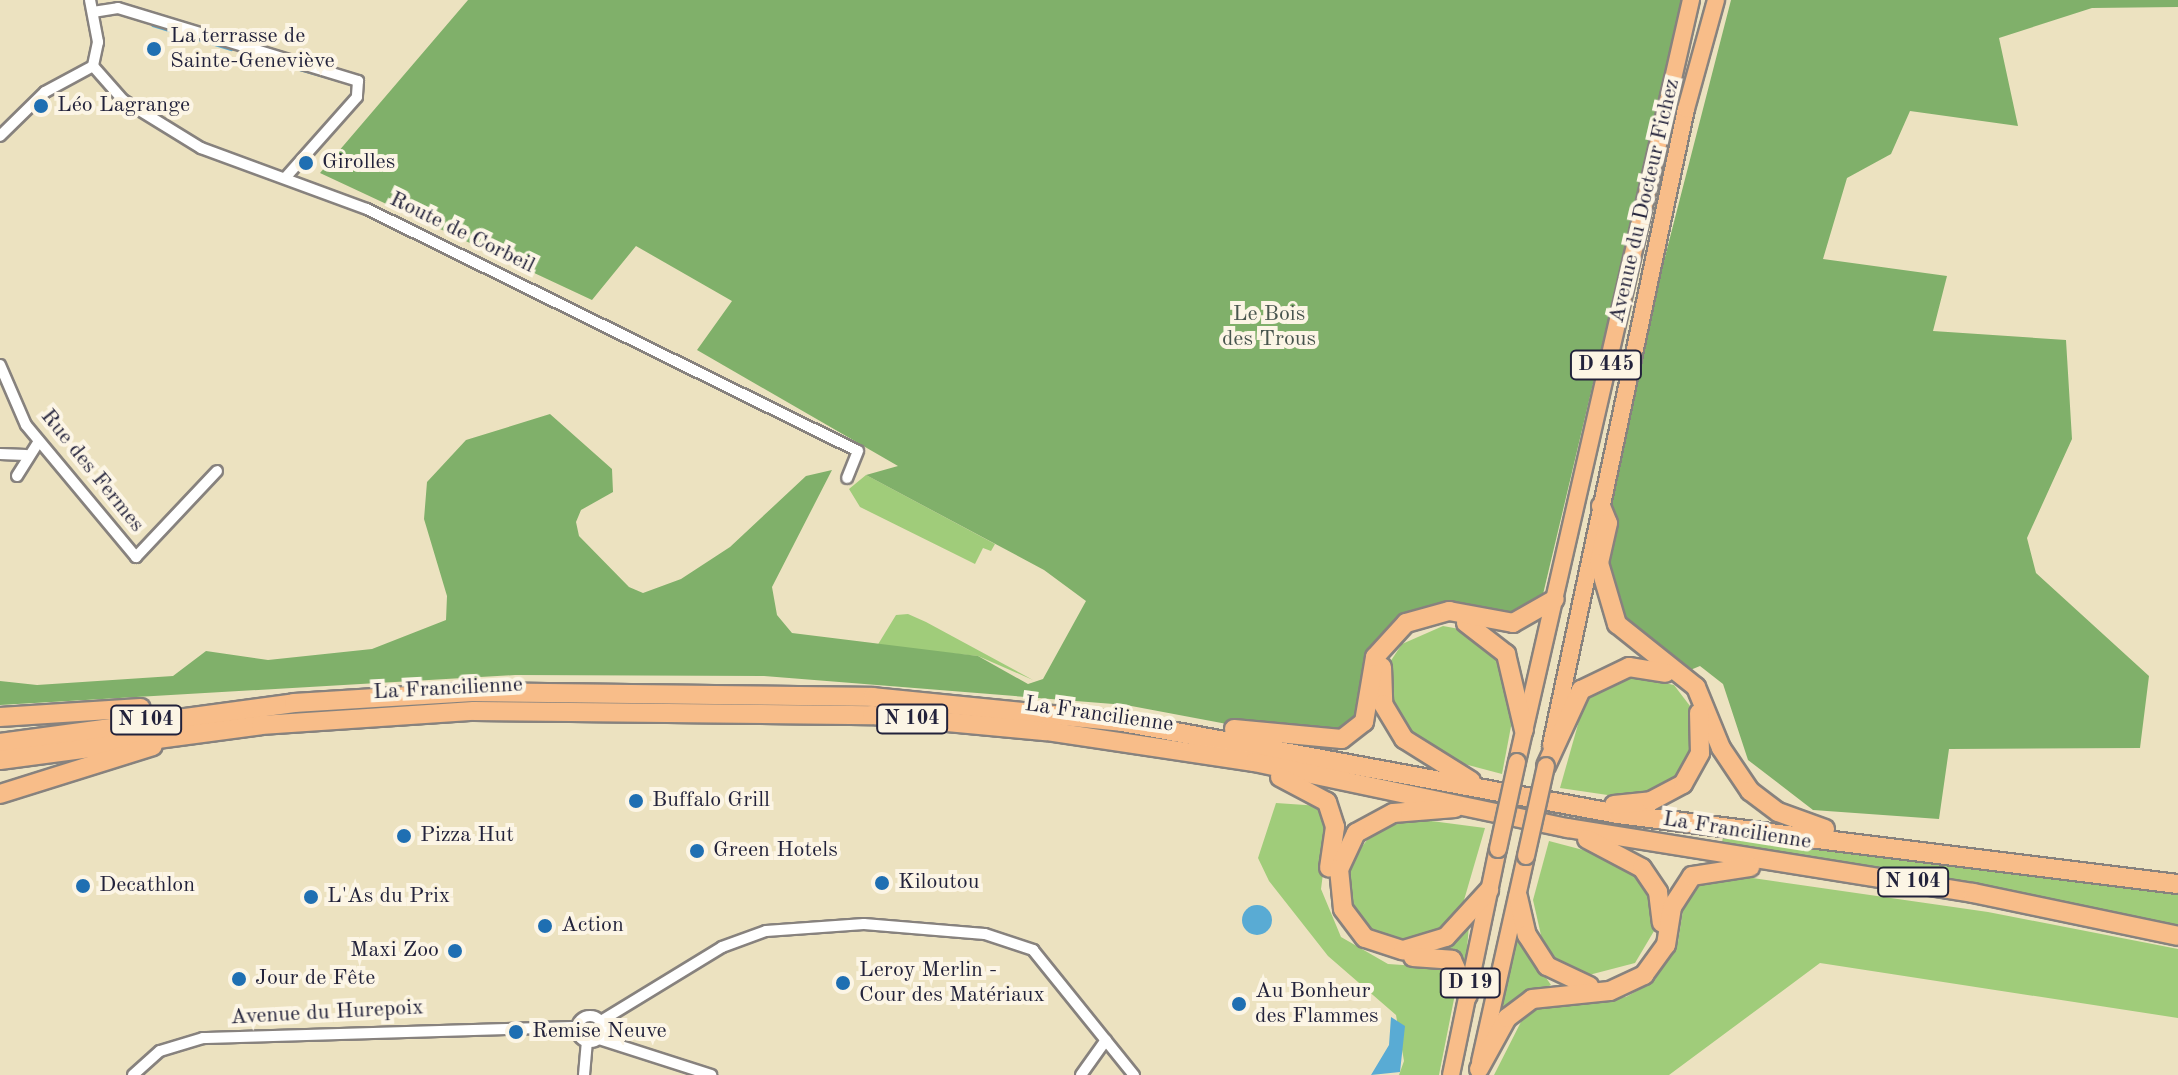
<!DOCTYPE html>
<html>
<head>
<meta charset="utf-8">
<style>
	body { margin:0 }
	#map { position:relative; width:2178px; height:1075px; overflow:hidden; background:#ece2c0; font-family:"Old Standard TT",serif }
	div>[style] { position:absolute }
	.green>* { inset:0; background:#a0cc7a }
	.forest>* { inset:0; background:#80b06a }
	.water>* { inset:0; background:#59abd4 }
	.round { border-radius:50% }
	.stream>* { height:4px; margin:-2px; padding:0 2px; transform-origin:2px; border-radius:2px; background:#59abd4 }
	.roads { filter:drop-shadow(2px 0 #87827e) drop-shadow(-2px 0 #87827e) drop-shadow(0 2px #87827e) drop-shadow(0 -2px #87827e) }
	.street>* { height:10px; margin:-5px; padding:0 5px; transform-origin:5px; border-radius:5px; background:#fff }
	.street>.ring { margin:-5px; padding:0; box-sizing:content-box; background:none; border:10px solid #fff; border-radius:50% }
	.primary>* { height:16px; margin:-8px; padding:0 8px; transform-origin:8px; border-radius:8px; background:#f8bd89 }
	.highway>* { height:18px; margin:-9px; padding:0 9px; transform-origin:9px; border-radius:9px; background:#f8bd89 }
	.bridges { filter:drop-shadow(2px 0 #87827e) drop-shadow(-2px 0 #87827e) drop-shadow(0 2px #87827e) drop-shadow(0 -2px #87827e) }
	.primary-bridge>* { height:16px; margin:-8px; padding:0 8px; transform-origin:8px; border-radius:8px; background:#f8bd89 }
	.dots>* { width:22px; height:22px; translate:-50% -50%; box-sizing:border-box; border:4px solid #fcf5e5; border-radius:50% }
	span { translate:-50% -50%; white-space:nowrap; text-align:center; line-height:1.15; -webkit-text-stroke:8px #fcf5e5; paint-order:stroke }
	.shield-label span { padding:2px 6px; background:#fcf5e5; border:2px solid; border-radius:6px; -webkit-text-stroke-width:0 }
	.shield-label { font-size:20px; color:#22223b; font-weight:700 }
	.poi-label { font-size:22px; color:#22223b }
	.left { translate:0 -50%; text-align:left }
	.right { translate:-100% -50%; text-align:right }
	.street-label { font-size:22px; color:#22223b }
	.park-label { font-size:22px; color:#48554e }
</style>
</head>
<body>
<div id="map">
	<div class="green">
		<i style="clip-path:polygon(866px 475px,995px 544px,991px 551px,983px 548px,975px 564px,860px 507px,849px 489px)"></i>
		<i style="clip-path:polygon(908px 614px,926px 622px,1033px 680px,978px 656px,877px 646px,896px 615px)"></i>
		<i style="clip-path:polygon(1443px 626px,1465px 630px,1499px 657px,1513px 716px,1502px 774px,1449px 760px,1410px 734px,1389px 699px,1390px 662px,1402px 644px)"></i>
		<i style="clip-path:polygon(1627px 675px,1674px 685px,1690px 706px,1698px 737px,1675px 782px,1663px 793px,1628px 798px,1560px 788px,1586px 696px)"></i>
		<i style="clip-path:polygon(1276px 803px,1320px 806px,1327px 843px,1321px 889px,1341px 937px,1388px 964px,1447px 968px,1456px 989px,1439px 1075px,1399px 1075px,1404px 1061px,1396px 1015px,1328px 956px,1269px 881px,1258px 858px)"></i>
		<i style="clip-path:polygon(1416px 819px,1485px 828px,1462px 907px,1440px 931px,1410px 943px,1376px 936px,1354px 918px,1345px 868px,1375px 830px)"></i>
		<i style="clip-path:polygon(1723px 836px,2178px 892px,2178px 928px,1722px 843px)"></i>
		<i style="clip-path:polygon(1549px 841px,1625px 861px,1650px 888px,1657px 926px,1635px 963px,1585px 976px,1561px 965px,1543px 944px,1533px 900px)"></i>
		<i style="clip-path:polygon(1732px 875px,1988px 912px,2178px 949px,2178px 1018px,1820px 963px,1669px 1075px,1494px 1075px,1525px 1014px,1543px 1005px,1626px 997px,1649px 984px,1678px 942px,1685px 897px,1710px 877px)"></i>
		<i style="clip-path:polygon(1469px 925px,1466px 961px,1442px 949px,1442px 946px)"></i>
		<i style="clip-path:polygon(1518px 937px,1551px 985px,1502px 1009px,1514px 939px)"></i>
	</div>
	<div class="forest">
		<i style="clip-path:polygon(468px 0,1684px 0,1540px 607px,1528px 618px,1449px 612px,1386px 639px,1353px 733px,1307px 739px,1126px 705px,764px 676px,515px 675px,0 705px,0 681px,37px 685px,173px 676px,206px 651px,268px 660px,372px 649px,446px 620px,447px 596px,424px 519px,427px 482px,466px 440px,550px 414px,612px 469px,613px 492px,581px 510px,576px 522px,579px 536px,629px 587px,643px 593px,681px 579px,730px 547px,806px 476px,832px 470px,772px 587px,777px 615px,792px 633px,978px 656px,1028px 684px,1043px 679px,1086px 601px,1044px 570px,866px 475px,898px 466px,697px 350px,732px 301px,636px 246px,592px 300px,320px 173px)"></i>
		<i style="clip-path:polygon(1731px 0,2178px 0,2178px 7px,2092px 8px,1999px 38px,2018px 126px,1910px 111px,1891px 154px,1847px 178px,1823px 259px,1947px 276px,1933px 331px,2066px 340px,2072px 439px,2027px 538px,2036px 573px,2149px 676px,2140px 748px,1949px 749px,1939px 819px,1813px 810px,1748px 760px,1723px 684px,1700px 666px,1683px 673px,1607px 605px,1601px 506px)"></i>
	</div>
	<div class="water">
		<i class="round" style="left:1242px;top:905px;width:30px;height:30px"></i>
		<i style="clip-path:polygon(1391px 1017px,1405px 1026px,1400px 1072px,1371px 1075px,1389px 1045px)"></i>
	</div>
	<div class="stream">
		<i style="left:153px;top:25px;width:82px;rotate:17.1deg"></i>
		<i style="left:268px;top:60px;width:77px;rotate:15.8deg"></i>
	</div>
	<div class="roads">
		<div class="street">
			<i style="left:90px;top:0;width:43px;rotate:79.2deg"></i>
			<i style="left:98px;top:42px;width:25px;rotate:102deg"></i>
			<i style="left:93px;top:12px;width:25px;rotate:-9deg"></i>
			<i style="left:118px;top:8px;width:251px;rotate:16.9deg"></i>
			<i style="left:358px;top:81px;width:16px;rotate:94deg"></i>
			<i style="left:357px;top:97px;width:108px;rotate:131.6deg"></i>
			<i style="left:93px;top:66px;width:45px;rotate:48.6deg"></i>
			<i style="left:123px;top:100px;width:92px;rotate:31.6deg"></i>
			<i style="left:201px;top:148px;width:177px;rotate:20.2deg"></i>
			<i style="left:367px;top:209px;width:547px;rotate:26.24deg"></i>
			<i style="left:858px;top:451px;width:29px;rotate:112deg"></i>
			<i style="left:0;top:136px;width:63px;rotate:-44.4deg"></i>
			<i style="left:45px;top:92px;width:55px;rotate:-28.4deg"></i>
			<i style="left:0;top:365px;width:65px;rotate:66.6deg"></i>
			<i style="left:26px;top:425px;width:172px;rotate:50.2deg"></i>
			<i style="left:136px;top:557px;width:118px;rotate:-46.7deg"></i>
			<i style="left:0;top:454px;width:26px;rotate:2deg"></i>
			<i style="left:17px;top:476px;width:41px;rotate:-57.8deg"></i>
			<i class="ring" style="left:577px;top:1016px;width:16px;height:16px"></i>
			<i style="left:601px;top:1021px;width:142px;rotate:-31.4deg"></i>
			<i style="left:722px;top:947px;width:47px;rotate:-20deg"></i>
			<i style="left:766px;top:931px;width:98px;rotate:-4.1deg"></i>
			<i style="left:864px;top:924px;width:121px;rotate:4.7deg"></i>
			<i style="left:985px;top:934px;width:51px;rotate:18.4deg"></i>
			<i style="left:1033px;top:950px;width:161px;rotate:51.1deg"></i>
			<i style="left:599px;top:1039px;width:118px;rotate:17.8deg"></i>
			<i style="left:133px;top:1075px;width:36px;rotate:-42deg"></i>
			<i style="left:160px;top:1051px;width:45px;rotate:-16.8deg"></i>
			<i style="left:203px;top:1038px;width:374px;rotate:-1.7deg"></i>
			<i style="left:584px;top:1075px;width:33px;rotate:-85deg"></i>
			<i style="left:1081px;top:1075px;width:43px;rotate:-54.5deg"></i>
		</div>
		<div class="primary">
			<i style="left:1551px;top:745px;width:650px;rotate:-78.02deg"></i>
			<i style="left:1686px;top:109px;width:113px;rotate:-74.6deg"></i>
			<i style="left:1517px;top:762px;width:782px;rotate:-77.14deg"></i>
			<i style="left:1480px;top:1062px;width:211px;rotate:-77.4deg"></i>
			<i style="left:1451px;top:1075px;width:231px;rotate:-78.3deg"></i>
		</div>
		<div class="highway">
			<i style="left:1601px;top:506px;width:18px;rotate:68deg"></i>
			<i style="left:1608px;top:523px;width:41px;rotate:102.7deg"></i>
			<i style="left:1599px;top:563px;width:64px;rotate:73.6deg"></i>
			<i style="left:1617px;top:624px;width:101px;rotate:38.6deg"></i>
			<i style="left:1696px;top:687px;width:66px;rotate:67.7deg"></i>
			<i style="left:1721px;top:748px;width:52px;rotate:56deg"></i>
			<i style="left:1750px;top:791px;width:35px;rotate:37deg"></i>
			<i style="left:1778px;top:812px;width:50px;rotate:19.9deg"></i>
			<i style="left:1466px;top:623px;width:51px;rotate:37.8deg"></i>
			<i style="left:1506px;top:654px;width:78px;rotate:76.7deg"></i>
			<i style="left:1382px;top:667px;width:37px;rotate:88deg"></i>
			<i style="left:1383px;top:704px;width:41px;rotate:59deg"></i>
			<i style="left:1404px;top:739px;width:79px;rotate:32.1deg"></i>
			<i style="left:0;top:717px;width:141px;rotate:-3.7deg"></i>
			<i style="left:1234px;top:729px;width:108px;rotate:5.3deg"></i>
			<i style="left:1342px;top:739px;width:28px;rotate:-38deg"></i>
			<i style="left:1364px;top:722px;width:66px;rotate:-80.4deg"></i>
			<i style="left:1375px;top:657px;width:46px;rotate:-47.6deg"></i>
			<i style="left:1406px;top:623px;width:45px;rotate:-15.6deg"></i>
			<i style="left:1449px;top:611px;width:65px;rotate:10.6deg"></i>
			<i style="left:1513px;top:623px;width:48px;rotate:-29.7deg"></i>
			<i style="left:0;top:743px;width:297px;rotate:-7.7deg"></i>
			<i style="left:294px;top:703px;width:179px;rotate:-3.5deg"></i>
			<i style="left:473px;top:692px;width:400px;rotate:0.7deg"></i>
			<i style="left:873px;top:697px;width:250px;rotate:5.7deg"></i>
			<i style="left:1122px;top:722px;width:504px;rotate:10.51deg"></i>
			<i style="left:1618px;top:814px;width:564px;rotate:7.13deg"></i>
			<i style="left:0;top:760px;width:263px;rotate:-7.6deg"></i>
			<i style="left:261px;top:725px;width:213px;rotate:-3.8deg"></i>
			<i style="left:474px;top:711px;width:398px;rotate:0.6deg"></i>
			<i style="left:872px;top:715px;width:175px;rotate:5.3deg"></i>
			<i style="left:1046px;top:731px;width:210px;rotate:8.5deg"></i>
			<i style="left:1254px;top:762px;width:321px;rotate:11.9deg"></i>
			<i style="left:1568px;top:828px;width:410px;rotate:9.1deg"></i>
			<i style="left:1973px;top:893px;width:209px;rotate:11.8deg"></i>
			<i style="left:1546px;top:766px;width:84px;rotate:-65.3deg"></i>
			<i style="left:1581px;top:690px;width:53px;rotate:-25.6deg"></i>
			<i style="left:1629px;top:667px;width:37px;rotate:9deg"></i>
			<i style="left:1280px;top:777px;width:53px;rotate:28deg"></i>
			<i style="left:1327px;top:802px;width:26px;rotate:72deg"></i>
			<i style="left:1335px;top:827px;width:41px;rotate:98.3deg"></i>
			<i style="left:0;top:794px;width:160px;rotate:-17.4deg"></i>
			<i style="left:1614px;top:805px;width:37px;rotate:-6deg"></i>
			<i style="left:1651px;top:801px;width:36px;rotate:-28deg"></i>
			<i style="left:1683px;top:784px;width:35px;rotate:-61deg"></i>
			<i style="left:1700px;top:753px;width:40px;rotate:-91.4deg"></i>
			<i style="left:1455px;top:808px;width:62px;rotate:175.4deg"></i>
			<i style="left:1393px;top:813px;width:42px;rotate:151.6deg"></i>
			<i style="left:1356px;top:833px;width:40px;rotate:115deg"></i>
			<i style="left:1339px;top:869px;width:40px;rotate:84.3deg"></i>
			<i style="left:1343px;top:909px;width:36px;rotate:53deg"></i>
			<i style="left:1365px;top:938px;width:40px;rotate:18deg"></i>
			<i style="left:1403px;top:950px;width:45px;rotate:-16.8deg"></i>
			<i style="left:1446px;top:937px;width:64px;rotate:-47.5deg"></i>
			<i style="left:1587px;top:839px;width:62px;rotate:27.8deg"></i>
			<i style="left:1642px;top:868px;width:29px;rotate:56deg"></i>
			<i style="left:1658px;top:892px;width:31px;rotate:83deg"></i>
			<i style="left:1518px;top:897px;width:39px;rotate:77deg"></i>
			<i style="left:1527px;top:935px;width:37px;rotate:57deg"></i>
			<i style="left:1547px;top:966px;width:47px;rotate:25.5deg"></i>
			<i style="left:1413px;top:957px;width:39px;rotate:4deg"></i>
			<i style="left:1452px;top:960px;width:39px;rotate:66deg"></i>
			<i style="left:1479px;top:1069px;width:58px;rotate:-61.2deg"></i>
			<i style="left:1507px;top:1018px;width:31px;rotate:-37deg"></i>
			<i style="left:1532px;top:999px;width:78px;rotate:-5.9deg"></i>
			<i style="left:1610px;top:991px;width:38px;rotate:-25deg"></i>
			<i style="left:1644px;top:975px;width:37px;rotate:-54deg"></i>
			<i style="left:1666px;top:945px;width:38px;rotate:-81deg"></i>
			<i style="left:1672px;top:907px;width:37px;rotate:-57deg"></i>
			<i style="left:1692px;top:876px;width:59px;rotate:-8.8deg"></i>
		</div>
	</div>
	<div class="bridges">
		<div class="primary-bridge">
			<i style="left:1498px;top:849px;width:89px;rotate:-77.7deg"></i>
			<i style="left:1526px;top:856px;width:92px;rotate:-77.5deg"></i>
		</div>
	</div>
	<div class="dots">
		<i style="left:154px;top:49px;background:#1f6fb2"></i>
		<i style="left:41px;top:106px;background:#1f6fb2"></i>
		<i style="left:306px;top:163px;background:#1f6fb2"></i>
		<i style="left:636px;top:801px;background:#1f6fb2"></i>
		<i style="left:404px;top:836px;background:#1f6fb2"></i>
		<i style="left:697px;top:851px;background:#1f6fb2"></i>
		<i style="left:882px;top:883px;background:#1f6fb2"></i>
		<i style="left:83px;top:886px;background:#1f6fb2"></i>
		<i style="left:311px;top:897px;background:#1f6fb2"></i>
		<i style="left:545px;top:926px;background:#1f6fb2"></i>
		<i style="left:455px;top:951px;background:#1f6fb2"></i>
		<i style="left:239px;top:979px;background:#1f6fb2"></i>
		<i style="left:843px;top:983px;background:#1f6fb2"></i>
		<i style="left:1239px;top:1004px;background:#1f6fb2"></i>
		<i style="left:516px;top:1032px;background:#1f6fb2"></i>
	</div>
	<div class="shield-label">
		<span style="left:1606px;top:365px">D 445</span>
		<span style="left:912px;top:719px">N 104</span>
		<span style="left:146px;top:720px">N 104</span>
		<span style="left:1913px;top:882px">N 104</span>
		<span style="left:1470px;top:983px">D 19</span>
	</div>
	<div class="poi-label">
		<span class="left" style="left:170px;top:49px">La terrasse de<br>Sainte-Geneviève</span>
		<span class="left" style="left:57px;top:106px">Léo Lagrange</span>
		<span class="left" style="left:322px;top:163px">Girolles</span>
		<span class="left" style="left:652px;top:801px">Buffalo Grill</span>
		<span class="left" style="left:420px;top:836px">Pizza Hut</span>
		<span class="left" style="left:713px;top:851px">Green Hotels</span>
		<span class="left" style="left:898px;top:883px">Kiloutou</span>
		<span class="left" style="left:99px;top:886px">Decathlon</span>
		<span class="left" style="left:327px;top:897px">L'As du Prix</span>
		<span class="left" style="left:561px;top:926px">Action</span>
		<span class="right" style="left:439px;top:951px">Maxi Zoo</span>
		<span class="left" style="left:859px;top:983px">Leroy Merlin -<br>Cour des Matériaux</span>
		<span class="left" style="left:255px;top:979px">Jour de Fête</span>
		<span class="left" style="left:1255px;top:1004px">Au Bonheur<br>des Flammes</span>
		<span class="left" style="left:532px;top:1032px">Remise Neuve</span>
	</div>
	<div class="street-label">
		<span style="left:1645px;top:201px;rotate:-77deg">Avenue du Docteur Fichez</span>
		<span style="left:462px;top:233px;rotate:26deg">Route de Corbeil</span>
		<span style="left:92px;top:471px;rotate:51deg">Rue des Fermes</span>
		<span style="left:448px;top:689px;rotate:-3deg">La Francilienne</span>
		<span style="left:1099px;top:715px;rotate:8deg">La Francilienne</span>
		<span style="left:1737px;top:831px;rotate:9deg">La Francilienne</span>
		<span style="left:327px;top:1013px;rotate:-3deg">Avenue du Hurepoix</span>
	</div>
	<div class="park-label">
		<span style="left:1269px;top:327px">Le Bois<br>des Trous</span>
	</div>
</div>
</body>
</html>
